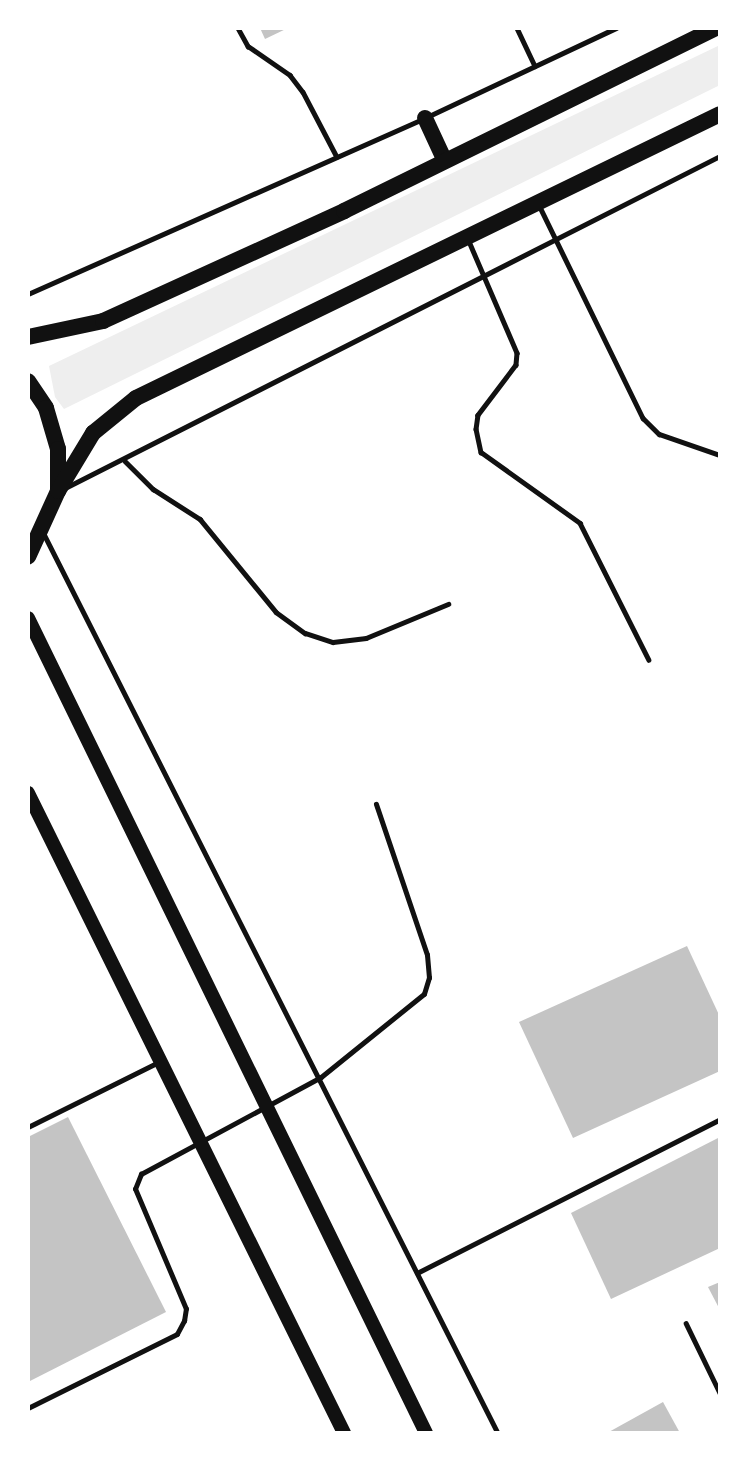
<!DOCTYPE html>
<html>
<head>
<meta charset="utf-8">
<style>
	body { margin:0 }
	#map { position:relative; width:748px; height:1461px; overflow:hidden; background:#fff; font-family:"Source Sans 3",sans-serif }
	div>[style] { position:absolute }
	.green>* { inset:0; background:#eee }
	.building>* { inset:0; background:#c4c4c4 }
	.service>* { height:4.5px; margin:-2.25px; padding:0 2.25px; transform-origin:2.25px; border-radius:2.25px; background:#111 }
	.secondary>* { height:14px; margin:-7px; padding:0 7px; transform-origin:7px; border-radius:7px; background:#111 }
	.primary>* { height:16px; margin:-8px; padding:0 8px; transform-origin:8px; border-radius:8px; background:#111 }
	span { translate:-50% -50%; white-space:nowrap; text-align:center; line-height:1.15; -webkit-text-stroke:7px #fff; paint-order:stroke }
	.frame { position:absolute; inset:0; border:30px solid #fff; pointer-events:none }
</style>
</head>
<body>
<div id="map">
	<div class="green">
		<i style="clip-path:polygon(720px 45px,720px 85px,64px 409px,55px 397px,49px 366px)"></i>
	</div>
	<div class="building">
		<i style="clip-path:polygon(260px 28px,288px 28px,265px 39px)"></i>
		<i style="clip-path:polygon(687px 946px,720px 1017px,720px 1071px,573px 1138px,519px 1022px)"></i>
		<i style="clip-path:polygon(68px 1117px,166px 1312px,28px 1382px,28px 1137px)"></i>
		<i style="clip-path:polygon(720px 1137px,720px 1248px,611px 1299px,571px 1213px)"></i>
		<i style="clip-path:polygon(720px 1282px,720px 1310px,708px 1287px)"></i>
		<i style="clip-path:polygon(663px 1402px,680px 1433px,607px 1433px)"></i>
	</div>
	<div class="service">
		<i style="left:238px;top:28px;width:21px;rotate:61deg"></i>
		<i style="left:248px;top:46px;width:51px;rotate:34.6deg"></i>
		<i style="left:290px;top:75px;width:21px;rotate:53deg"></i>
		<i style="left:303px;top:92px;width:73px;rotate:62.4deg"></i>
		<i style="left:517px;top:28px;width:42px;rotate:64.7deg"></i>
		<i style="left:429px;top:116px;width:207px;rotate:-25.2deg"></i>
		<i style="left:540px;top:207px;width:235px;rotate:64deg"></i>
		<i style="left:643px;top:418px;width:23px;rotate:45deg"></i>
		<i style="left:659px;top:434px;width:65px;rotate:19deg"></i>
		<i style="left:468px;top:239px;width:124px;rotate:66.7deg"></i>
		<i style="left:517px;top:353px;width:12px;rotate:95deg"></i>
		<i style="left:516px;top:365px;width:63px;rotate:127.2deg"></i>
		<i style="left:478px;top:415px;width:14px;rotate:98deg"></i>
		<i style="left:476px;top:429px;width:24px;rotate:78deg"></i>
		<i style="left:481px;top:452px;width:122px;rotate:35.6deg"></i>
		<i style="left:580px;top:523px;width:153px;rotate:63.3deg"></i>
		<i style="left:28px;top:294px;width:430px;rotate:-23.9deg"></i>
		<i style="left:125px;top:461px;width:40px;rotate:45deg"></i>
		<i style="left:153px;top:489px;width:56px;rotate:32.6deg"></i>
		<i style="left:200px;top:519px;width:120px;rotate:50.7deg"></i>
		<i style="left:276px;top:612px;width:36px;rotate:36deg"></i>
		<i style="left:305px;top:633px;width:29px;rotate:18deg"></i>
		<i style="left:333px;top:642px;width:33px;rotate:-7deg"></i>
		<i style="left:366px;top:638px;width:89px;rotate:-22.5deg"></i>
		<i style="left:65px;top:488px;width:734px;rotate:-26.88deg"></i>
		<i style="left:44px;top:534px;width:1007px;rotate:63.21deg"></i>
		<i style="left:28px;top:1127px;width:146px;rotate:-26.4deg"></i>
		<i style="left:417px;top:1273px;width:340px;rotate:-26.9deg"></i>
		<i style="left:686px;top:1323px;width:78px;rotate:64.1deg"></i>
		<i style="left:28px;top:1408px;width:166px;rotate:-26.4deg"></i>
		<i style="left:177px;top:1334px;width:15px;rotate:-62deg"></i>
		<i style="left:184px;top:1321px;width:12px;rotate:-81deg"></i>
		<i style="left:186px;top:1309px;width:130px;rotate:-113deg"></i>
		<i style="left:135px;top:1189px;width:16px;rotate:-68deg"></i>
		<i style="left:141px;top:1174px;width:204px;rotate:-28.3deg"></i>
		<i style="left:321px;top:1077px;width:132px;rotate:-38.9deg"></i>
		<i style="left:424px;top:994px;width:17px;rotate:-73deg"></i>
		<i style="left:429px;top:978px;width:23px;rotate:-95deg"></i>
		<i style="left:427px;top:955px;width:159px;rotate:-108.7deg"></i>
	</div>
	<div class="secondary">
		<i style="left:28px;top:618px;width:907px;rotate:63.97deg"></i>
		<i style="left:28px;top:793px;width:714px;rotate:63.72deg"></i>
	</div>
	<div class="primary">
		<i style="left:425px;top:118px;width:45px;rotate:65.1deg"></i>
		<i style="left:28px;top:337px;width:77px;rotate:-12deg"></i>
		<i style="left:103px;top:321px;width:265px;rotate:-24.5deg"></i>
		<i style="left:344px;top:211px;width:415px;rotate:-26.2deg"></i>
		<i style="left:28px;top:381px;width:32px;rotate:56deg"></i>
		<i style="left:46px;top:408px;width:43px;rotate:73.7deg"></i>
		<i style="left:58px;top:449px;width:42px;rotate:90deg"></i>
		<i style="left:58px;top:491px;width:72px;rotate:114.4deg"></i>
		<i style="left:58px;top:491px;width:68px;rotate:-58.9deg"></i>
		<i style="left:93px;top:433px;width:55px;rotate:-39.1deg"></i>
		<i style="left:136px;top:398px;width:649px;rotate:-25.93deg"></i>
	</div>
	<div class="frame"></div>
</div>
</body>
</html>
